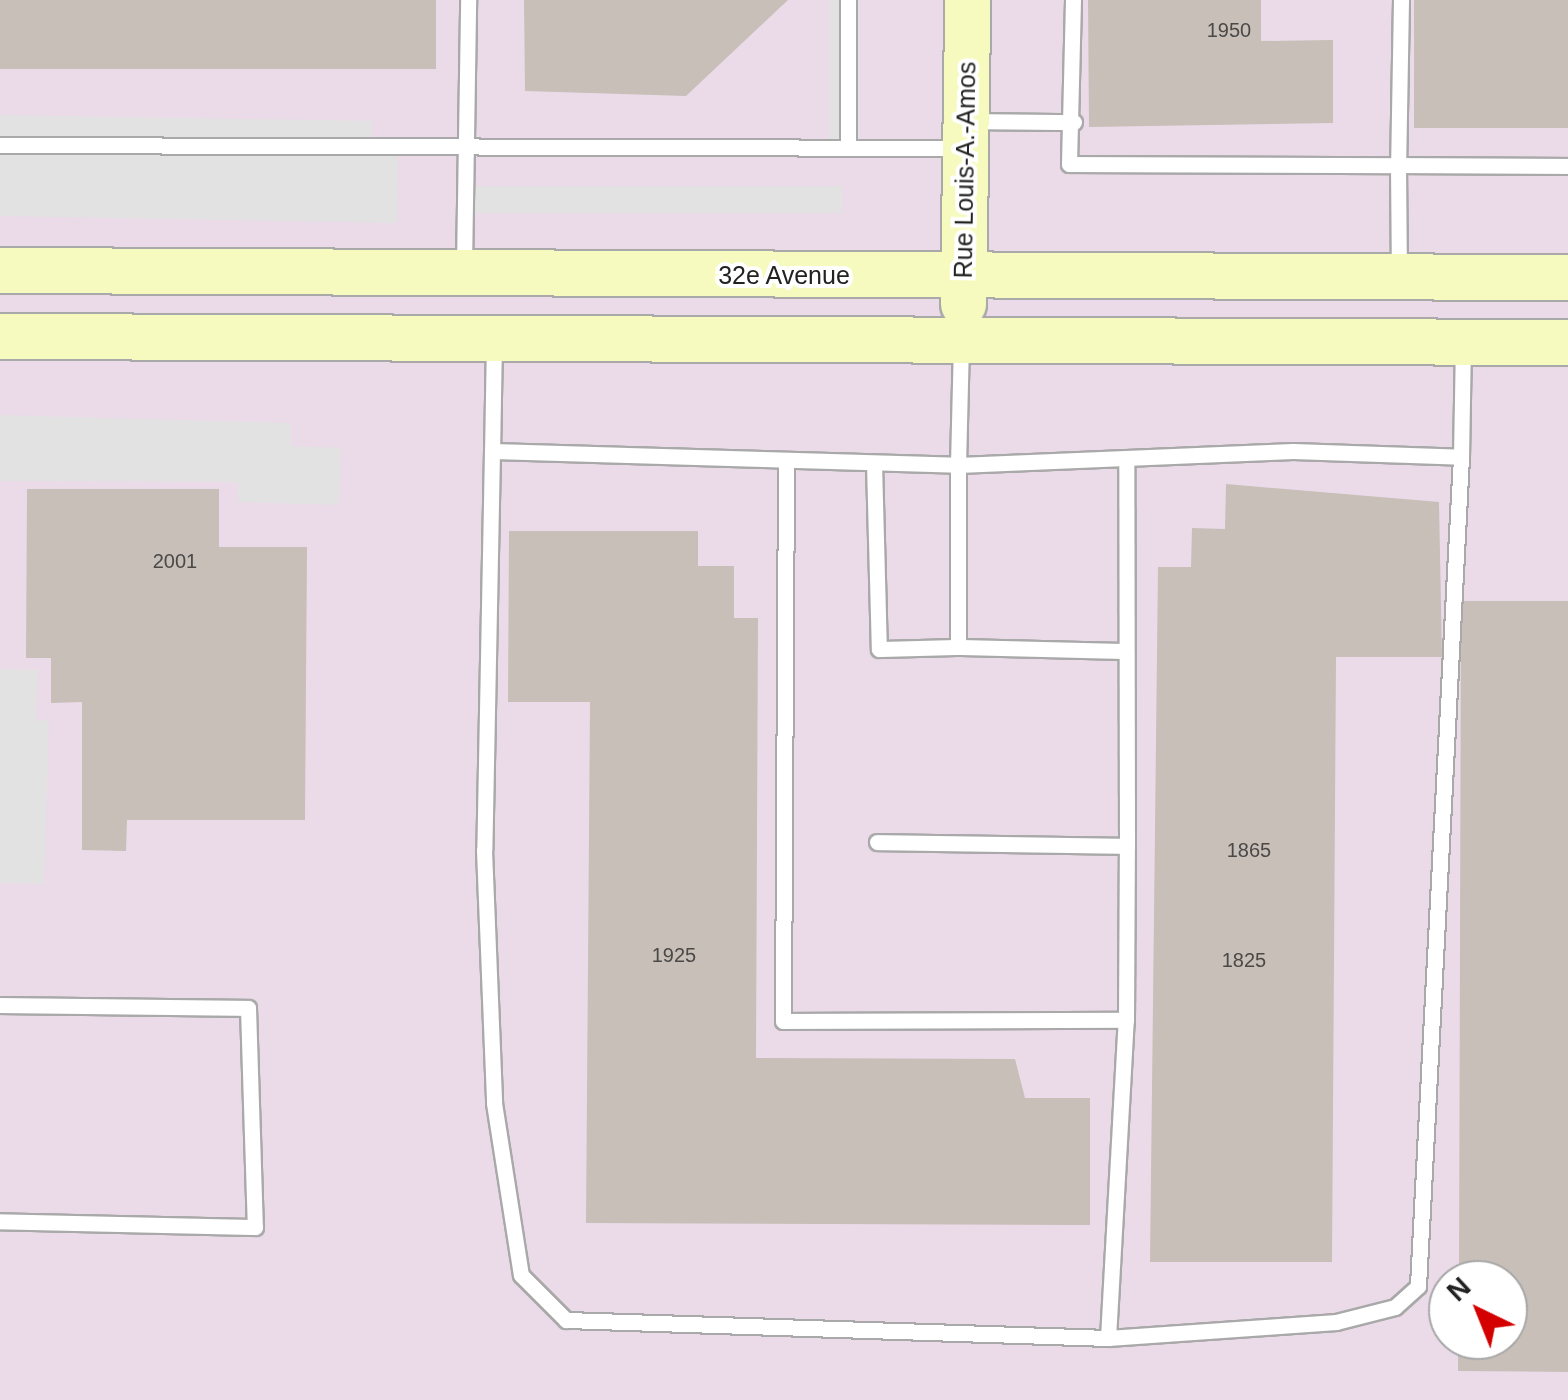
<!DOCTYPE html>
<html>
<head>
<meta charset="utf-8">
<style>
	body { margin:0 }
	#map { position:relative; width:1568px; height:1400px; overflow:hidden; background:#f2efe9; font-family:Arial,sans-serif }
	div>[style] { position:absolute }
	.industrial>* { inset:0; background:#ebdbe8 }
	.parking>* { inset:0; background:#e2e2e2; transform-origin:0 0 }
	.building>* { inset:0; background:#c7bfb8; transform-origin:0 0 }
	.roads { filter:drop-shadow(2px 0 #a9a9a9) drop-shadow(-2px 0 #a9a9a9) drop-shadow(0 2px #a9a9a9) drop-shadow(0 -2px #a9a9a9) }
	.lane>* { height:15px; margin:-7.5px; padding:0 7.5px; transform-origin:7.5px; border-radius:7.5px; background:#fff }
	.secondary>* { height:45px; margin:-22.5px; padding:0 22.5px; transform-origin:22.5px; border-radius:22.5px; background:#f7fabf }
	span { translate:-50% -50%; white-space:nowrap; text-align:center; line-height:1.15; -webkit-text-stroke:8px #fff; paint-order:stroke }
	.number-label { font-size:20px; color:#4b4948 }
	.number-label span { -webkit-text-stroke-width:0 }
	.street-label { font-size:25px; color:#222 }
	.north { position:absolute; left:1428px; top:1260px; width:100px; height:100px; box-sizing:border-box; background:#fff; border:2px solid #a7a7a7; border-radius:50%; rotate:317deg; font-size:28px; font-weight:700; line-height:40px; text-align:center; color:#222 }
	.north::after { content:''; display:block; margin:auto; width:35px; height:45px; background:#d40000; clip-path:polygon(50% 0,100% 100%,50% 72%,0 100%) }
</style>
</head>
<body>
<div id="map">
	<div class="industrial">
		<i style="clip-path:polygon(evenodd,0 0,1568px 0,1568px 1400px,0 1400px,0 0,1448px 1280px,1508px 1280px,1508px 1340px,1448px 1340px,1448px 1280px)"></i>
	</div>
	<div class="parking">
		<i style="left:829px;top:0;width:31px;height:142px"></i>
		<i style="clip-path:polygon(0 115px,372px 121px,371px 151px,398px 152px,397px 223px,0 216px)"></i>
		<i style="left:473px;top:186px;width:369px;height:27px"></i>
		<i style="clip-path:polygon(0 415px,291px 423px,291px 446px,341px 448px,339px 505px,238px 502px,238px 482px,0 481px)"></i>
		<i style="clip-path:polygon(0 669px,38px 670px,36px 720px,49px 721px,44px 884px,0 883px)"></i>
	</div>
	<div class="building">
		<i style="left:0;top:0;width:436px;height:69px"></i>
		<i style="clip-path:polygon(524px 0,788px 0,686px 96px,525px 91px)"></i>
		<i style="clip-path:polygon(1088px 0,1261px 0,1261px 41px,1333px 40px,1333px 123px,1089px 127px)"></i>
		<i style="left:1414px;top:0;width:154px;height:128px"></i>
		<i style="clip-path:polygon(1226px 484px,1439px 502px,1442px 657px,1336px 657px,1332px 1262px,1150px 1262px,1158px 567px,1191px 567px,1192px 528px,1225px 529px)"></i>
		<i style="clip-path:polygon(27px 489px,219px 489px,219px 547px,307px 547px,305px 820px,127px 820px,126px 851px,82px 850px,82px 702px,51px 703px,51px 658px,26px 658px)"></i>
		<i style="clip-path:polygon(509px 531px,698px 531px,698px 566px,734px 566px,734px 618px,758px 618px,756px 1058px,1015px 1059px,1025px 1098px,1090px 1098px,1090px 1225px,586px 1223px,590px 702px,508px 702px)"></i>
		<i style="clip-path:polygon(1461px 601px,1568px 601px,1568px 1372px,1458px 1371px,1458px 1340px,1508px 1340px,1508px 1280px,1459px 1280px)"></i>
	</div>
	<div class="roads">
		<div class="lane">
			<i style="left:848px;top:0;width:147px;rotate:90deg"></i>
			<i style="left:1073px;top:0;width:164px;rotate:91.4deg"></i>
			<i style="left:1069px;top:164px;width:329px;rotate:0.2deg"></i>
			<i style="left:1398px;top:165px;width:107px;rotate:89.5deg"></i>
			<i style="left:1401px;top:0;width:165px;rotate:91deg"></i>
			<i style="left:1398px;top:165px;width:170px;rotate:0.3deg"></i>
			<i style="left:971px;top:121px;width:103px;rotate:0.6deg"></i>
			<i style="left:0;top:145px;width:961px;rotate:0.18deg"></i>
			<i style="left:464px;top:266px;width:266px;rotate:-89.1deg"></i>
			<i style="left:494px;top:340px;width:111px;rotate:91deg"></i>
			<i style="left:492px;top:451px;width:466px;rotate:1.7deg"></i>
			<i style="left:958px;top:465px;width:120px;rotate:-88.6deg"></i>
			<i style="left:492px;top:451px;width:399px;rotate:91.1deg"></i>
			<i style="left:484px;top:850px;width:253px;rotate:87.7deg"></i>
			<i style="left:494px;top:1103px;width:174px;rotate:81.1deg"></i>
			<i style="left:521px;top:1275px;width:64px;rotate:45deg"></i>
			<i style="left:566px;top:1320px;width:542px;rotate:1.9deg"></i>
			<i style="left:1108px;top:1338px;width:319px;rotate:-86.8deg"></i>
			<i style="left:786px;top:462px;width:559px;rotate:90.31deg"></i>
			<i style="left:783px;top:1021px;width:343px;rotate:-0.2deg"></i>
			<i style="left:1126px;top:1020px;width:174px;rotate:-89.7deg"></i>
			<i style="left:874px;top:463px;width:186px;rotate:88.5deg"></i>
			<i style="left:879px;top:649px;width:79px;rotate:-1.5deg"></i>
			<i style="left:958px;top:647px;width:182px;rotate:-90deg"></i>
			<i style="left:958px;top:465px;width:335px;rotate:-2.4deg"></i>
			<i style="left:1293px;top:451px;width:168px;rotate:2deg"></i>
			<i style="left:1461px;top:457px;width:111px;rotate:-89deg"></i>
			<i style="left:958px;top:647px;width:168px;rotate:1.4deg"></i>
			<i style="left:877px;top:842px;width:250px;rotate:0.9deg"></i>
			<i style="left:1127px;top:846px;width:388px;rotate:-90.1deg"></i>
			<i style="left:0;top:1005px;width:248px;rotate:0.7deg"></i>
			<i style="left:248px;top:1008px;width:219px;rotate:88.2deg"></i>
			<i style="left:255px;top:1227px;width:255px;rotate:-178.7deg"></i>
			<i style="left:1108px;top:1338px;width:229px;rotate:-4deg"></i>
			<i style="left:1336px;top:1322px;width:61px;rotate:-14.3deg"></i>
			<i style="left:1395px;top:1307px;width:31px;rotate:-42deg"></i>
			<i style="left:1418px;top:1286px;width:830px;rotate:-87.03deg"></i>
		</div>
		<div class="secondary">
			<i style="left:0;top:270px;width:1568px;rotate:0.26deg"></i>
			<i style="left:963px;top:304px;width:304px;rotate:-89.2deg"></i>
			<i style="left:0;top:336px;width:1568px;rotate:0.22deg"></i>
		</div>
	</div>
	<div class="number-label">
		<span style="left:1229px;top:30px">1950</span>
		<span style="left:175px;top:561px">2001</span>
		<span style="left:1249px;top:850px">1865</span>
		<span style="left:674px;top:955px">1925</span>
		<span style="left:1244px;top:960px">1825</span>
	</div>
	<div class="street-label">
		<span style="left:965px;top:170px;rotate:-89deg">Rue Louis-A.-Amos</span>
		<span style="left:784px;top:275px">32e Avenue</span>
	</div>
	<div class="north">N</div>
</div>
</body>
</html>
